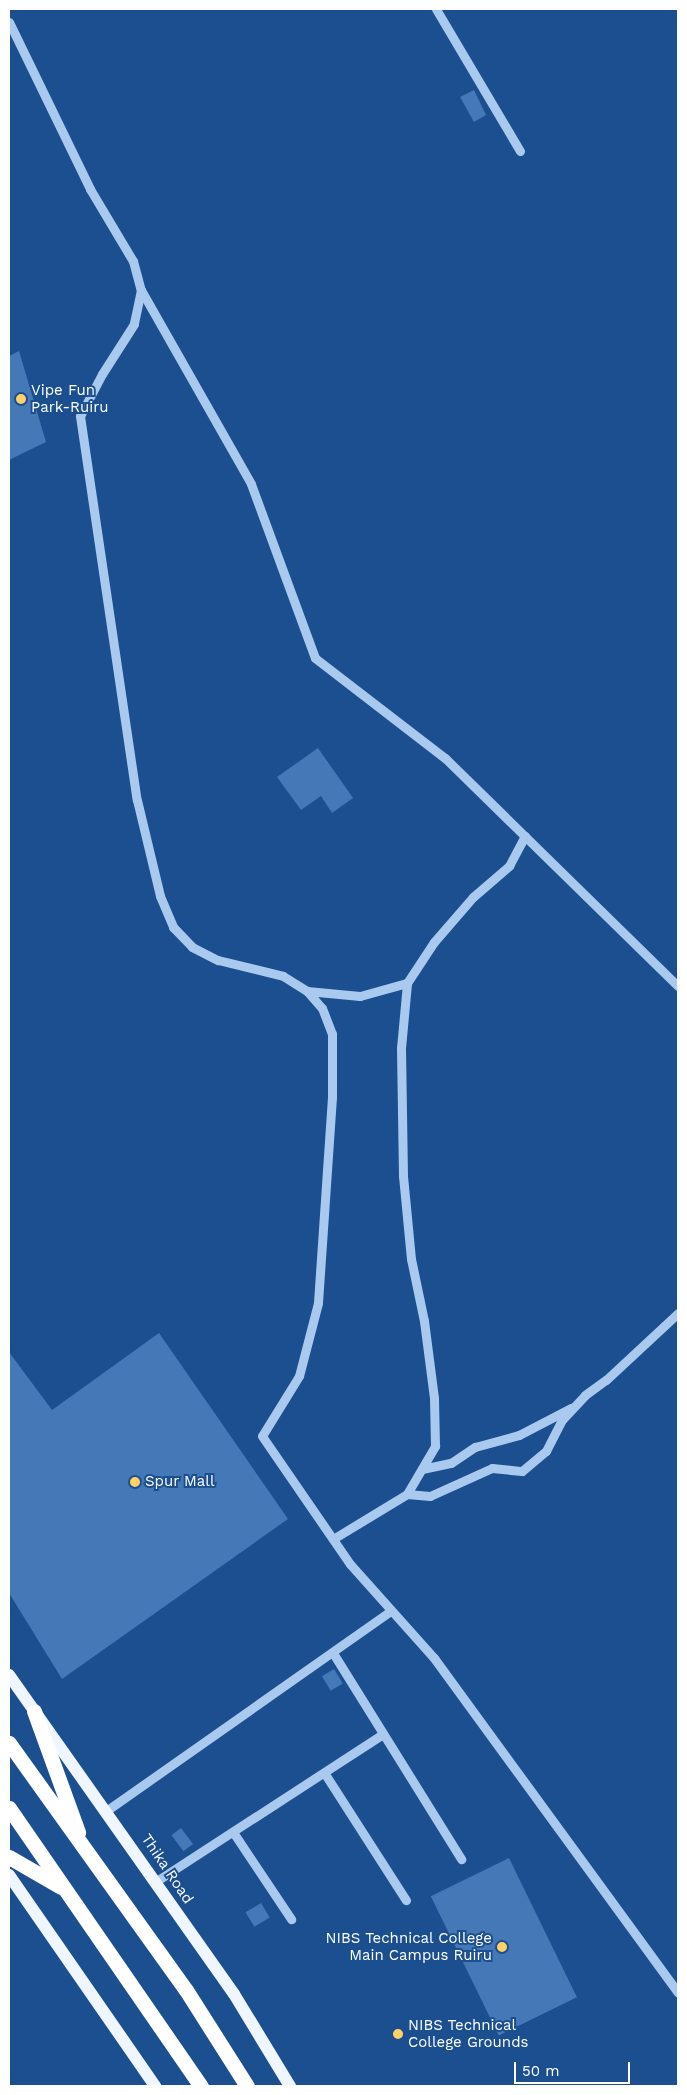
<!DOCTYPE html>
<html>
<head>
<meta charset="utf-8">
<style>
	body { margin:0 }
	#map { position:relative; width:687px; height:2095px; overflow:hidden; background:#1b4f8f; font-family:"Work Sans",sans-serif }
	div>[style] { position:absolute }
	.building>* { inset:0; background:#4478b7; transform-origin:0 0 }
	.minor>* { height:9px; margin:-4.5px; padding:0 4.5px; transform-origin:4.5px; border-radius:4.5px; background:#a9c9ee }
	.major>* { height:12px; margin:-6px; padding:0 6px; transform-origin:6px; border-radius:6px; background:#f0f6ff }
	.highway>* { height:15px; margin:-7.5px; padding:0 7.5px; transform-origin:7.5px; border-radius:7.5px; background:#fff }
	.dots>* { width:14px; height:14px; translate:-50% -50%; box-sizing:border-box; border:2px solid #1b4f8f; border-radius:50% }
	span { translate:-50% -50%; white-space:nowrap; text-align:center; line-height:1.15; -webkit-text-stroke:4px #1b4f8f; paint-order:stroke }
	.poi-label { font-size:15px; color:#fff }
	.left { translate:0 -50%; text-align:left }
	.right { translate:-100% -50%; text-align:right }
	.street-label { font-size:15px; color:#fff }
	.frame { position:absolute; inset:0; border:10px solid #fff; pointer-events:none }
	.scale { position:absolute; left:514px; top:2062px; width:116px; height:22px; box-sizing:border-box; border:2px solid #fff; border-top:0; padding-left:6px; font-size:15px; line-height:18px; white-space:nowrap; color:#fff; -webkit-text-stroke:4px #1b4f8f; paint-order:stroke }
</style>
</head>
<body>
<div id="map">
	<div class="building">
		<i style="clip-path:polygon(474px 90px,486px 115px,474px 122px,460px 97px)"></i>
		<i style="clip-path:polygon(19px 351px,46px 442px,9px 460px,9px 356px)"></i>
		<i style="clip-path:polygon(318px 748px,353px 798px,332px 813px,321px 796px,301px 810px,277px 777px)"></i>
		<i style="clip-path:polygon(159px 1333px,288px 1519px,62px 1679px,9px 1593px,9px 1352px,52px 1410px)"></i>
		<i style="left:334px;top:1669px;width:17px;height:14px;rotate:59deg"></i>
		<i style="left:181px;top:1828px;width:20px;height:12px;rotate:53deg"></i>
		<i style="left:509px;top:1858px;width:155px;height:87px;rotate:64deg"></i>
		<i style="left:261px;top:1903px;width:17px;height:18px;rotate:59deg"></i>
	</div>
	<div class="minor">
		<i style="left:436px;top:9px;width:165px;rotate:59.4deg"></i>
		<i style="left:9px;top:22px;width:186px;rotate:64.1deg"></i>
		<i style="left:90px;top:189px;width:84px;rotate:59.2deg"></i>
		<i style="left:133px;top:261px;width:30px;rotate:75deg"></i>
		<i style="left:141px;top:290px;width:35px;rotate:102deg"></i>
		<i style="left:134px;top:324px;width:59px;rotate:122.6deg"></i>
		<i style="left:102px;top:374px;width:47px;rotate:117.6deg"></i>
		<i style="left:80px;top:416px;width:388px;rotate:81.6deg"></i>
		<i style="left:137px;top:800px;width:99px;rotate:76.5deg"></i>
		<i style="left:160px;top:896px;width:34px;rotate:67deg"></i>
		<i style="left:173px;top:927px;width:28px;rotate:46deg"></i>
		<i style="left:192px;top:947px;width:29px;rotate:27deg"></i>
		<i style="left:218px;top:960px;width:67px;rotate:13.8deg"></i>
		<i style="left:283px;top:976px;width:28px;rotate:32deg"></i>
		<i style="left:307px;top:991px;width:23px;rotate:49deg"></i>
		<i style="left:322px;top:1008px;width:28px;rotate:69deg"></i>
		<i style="left:332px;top:1034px;width:63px;rotate:90deg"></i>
		<i style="left:332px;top:1097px;width:206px;rotate:93.9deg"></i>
		<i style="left:318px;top:1303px;width:75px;rotate:104.6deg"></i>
		<i style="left:299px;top:1376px;width:70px;rotate:121.7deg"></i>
		<i style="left:262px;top:1436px;width:155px;rotate:55.5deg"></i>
		<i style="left:350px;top:1564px;width:126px;rotate:48.2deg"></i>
		<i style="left:434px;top:1658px;width:414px;rotate:53.9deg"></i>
		<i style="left:141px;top:290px;width:223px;rotate:60.4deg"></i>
		<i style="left:251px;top:484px;width:185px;rotate:69.8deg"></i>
		<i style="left:315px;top:658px;width:164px;rotate:37.6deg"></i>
		<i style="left:445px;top:758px;width:326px;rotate:44.4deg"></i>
		<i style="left:307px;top:991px;width:53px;rotate:5.4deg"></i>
		<i style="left:360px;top:996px;width:49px;rotate:-15.5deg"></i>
		<i style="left:422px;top:1469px;width:30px;rotate:-12deg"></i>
		<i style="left:451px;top:1463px;width:29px;rotate:-34deg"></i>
		<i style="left:475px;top:1447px;width:46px;rotate:-15.3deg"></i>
		<i style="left:519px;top:1435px;width:59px;rotate:-27.4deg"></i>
		<i style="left:407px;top:1494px;width:23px;rotate:5deg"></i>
		<i style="left:430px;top:1496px;width:68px;rotate:-24.3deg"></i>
		<i style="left:492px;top:1468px;width:30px;rotate:6deg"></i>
		<i style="left:522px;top:1471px;width:31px;rotate:-40deg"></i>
		<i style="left:546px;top:1451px;width:34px;rotate:-63deg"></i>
		<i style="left:561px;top:1421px;width:35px;rotate:-47deg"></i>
		<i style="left:585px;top:1395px;width:26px;rotate:-36deg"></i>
		<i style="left:606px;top:1380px;width:98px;rotate:-42.9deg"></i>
		<i style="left:333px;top:1539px;width:87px;rotate:-31.3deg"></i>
		<i style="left:407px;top:1494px;width:56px;rotate:-59.7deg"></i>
		<i style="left:435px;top:1446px;width:48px;rotate:-91.2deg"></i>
		<i style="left:434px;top:1398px;width:78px;rotate:-97.4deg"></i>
		<i style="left:424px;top:1321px;width:63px;rotate:-101.8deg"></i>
		<i style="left:411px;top:1259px;width:83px;rotate:-95.5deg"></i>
		<i style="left:403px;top:1176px;width:128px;rotate:-90.9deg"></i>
		<i style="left:401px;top:1048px;width:65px;rotate:-84.7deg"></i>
		<i style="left:407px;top:983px;width:49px;rotate:-56.6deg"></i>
		<i style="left:434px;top:942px;width:60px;rotate:-49.1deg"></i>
		<i style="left:473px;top:897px;width:48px;rotate:-40.7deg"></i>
		<i style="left:509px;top:866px;width:34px;rotate:-62deg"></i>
		<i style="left:333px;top:1653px;width:243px;rotate:58.1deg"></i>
		<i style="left:325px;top:1774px;width:150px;rotate:57.3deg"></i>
		<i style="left:106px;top:1811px;width:348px;rotate:-35.1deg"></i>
		<i style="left:233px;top:1832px;width:105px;rotate:56.3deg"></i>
		<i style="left:155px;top:1882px;width:272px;rotate:-33deg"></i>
	</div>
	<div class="major">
		<i style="left:9px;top:1675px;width:390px;rotate:54.8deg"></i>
		<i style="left:234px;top:1994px;width:108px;rotate:58.7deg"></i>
		<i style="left:9px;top:1875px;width:257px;rotate:55.3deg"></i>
	</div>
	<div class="highway">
		<i style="left:34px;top:1711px;width:129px;rotate:70deg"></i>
		<i style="left:9px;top:1743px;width:304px;rotate:54.4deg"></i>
		<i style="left:186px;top:1990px;width:114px;rotate:57.6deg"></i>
		<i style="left:9px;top:1808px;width:338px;rotate:55.4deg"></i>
		<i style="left:9px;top:1857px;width:60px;rotate:30deg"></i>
	</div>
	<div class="dots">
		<i style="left:21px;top:399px;background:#ffd166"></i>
		<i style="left:135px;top:1482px;background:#ffd166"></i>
		<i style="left:502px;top:1947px;background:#ffd166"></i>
		<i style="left:398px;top:2034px;background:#ffd166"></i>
	</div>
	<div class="poi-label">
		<span class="left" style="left:31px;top:399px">Vipe Fun<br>Park-Ruiru</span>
		<span class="left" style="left:145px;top:1482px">Spur Mall</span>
		<span class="right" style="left:492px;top:1947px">NIBS Technical College<br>Main Campus Ruiru</span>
		<span class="left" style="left:408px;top:2034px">NIBS Technical<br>College Grounds</span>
	</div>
	<div class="street-label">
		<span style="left:167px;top:1869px;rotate:56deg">Thika Road</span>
	</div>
	<div class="frame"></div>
	<div class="scale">50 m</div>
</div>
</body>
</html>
